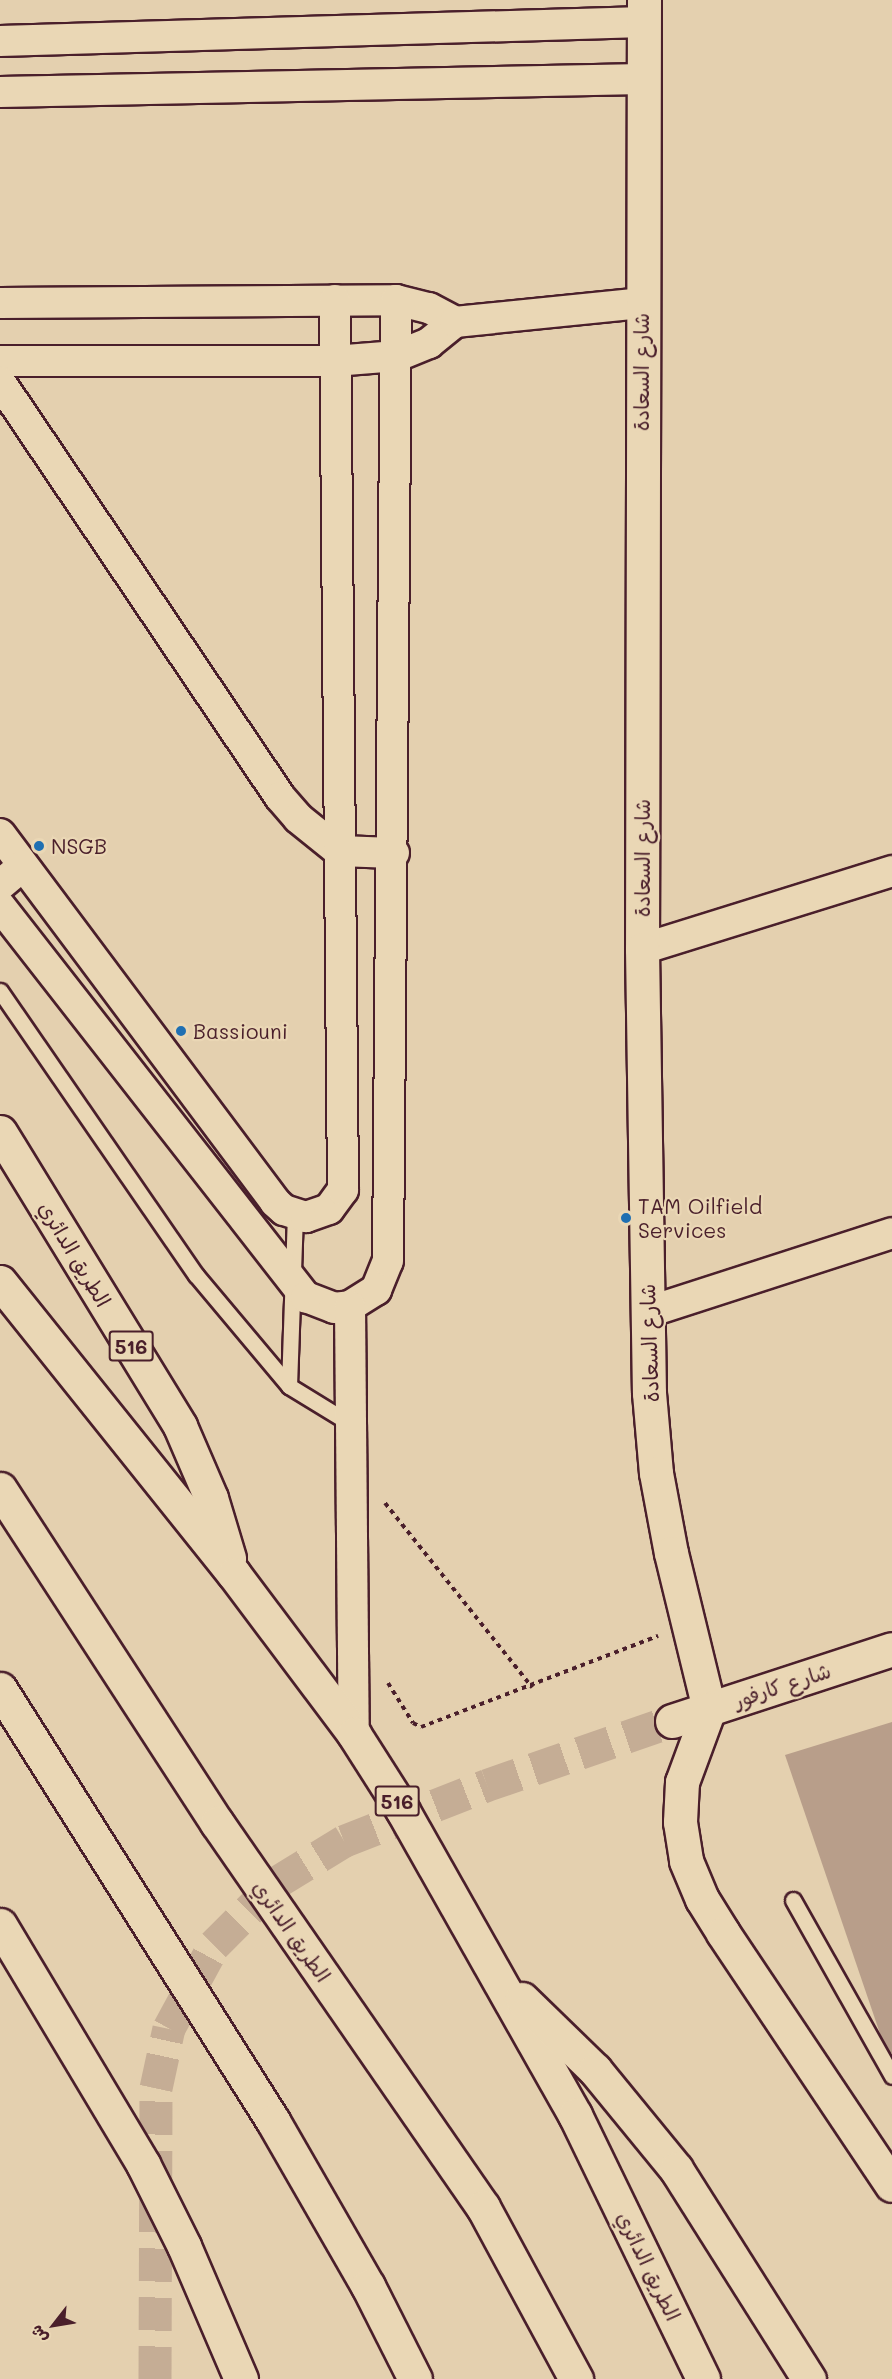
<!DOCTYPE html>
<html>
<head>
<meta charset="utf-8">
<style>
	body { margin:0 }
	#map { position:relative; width:892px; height:2379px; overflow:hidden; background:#e4d0af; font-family:Mali,"Playpen Sans Arabic",sans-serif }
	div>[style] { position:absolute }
	.building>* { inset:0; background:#b89e8a }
	.secondary-tunnel>* { height:33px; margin-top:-16.5px; transform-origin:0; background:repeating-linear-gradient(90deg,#c5ad95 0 33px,transparent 0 49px) }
	.path>* { height:4px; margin-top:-2px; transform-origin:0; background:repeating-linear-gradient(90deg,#4a1f2b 0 4.5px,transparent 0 9px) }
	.roads { filter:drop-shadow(2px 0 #4a1f2b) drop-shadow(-2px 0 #4a1f2b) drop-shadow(0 2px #4a1f2b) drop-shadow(0 -2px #4a1f2b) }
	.lane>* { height:15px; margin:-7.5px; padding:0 7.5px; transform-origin:7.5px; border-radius:7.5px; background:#ead7b5 }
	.street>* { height:30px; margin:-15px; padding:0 15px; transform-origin:15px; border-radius:15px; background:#ead7b5 }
	.secondary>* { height:33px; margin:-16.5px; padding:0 16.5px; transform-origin:16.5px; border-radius:16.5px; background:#ead7b5 }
	.highway>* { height:33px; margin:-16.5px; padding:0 16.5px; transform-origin:16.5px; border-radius:16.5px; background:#ead7b5 }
	.bridges { filter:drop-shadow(2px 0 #4a1f2b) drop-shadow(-2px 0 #4a1f2b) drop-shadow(0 2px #4a1f2b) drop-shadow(0 -2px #4a1f2b) }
	.secondary-bridge>* { height:33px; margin:-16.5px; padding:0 16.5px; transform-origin:16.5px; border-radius:16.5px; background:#ead7b5 }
	.dots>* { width:16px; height:16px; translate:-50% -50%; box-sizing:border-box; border:3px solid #ead7b5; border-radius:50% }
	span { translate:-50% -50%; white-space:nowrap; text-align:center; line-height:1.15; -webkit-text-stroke:4.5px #ead7b5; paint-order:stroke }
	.shield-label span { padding:2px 4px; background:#ead7b5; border:2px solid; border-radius:4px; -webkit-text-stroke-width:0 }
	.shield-label { font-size:20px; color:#4a1f2b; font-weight:700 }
	.street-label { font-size:21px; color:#4a1f2b }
	.poi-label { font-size:21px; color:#4a1f2b }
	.left { translate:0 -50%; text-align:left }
	.north { position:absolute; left:24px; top:2295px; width:60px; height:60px; -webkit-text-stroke:4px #ead7b5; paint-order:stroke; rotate:239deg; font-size:16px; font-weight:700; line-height:24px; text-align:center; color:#4a1f2b }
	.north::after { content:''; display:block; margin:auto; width:21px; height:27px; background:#4a1f2b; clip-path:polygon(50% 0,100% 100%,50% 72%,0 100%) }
</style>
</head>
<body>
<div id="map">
	<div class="building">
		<i style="clip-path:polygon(892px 1722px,892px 2053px,887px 2054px,785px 1755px)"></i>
	</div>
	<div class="secondary-tunnel">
		<i style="left:155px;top:2379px;width:291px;rotate:-89.8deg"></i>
		<i style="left:156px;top:2088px;width:61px;rotate:-77.8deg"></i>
		<i style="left:169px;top:2028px;width:94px;rotate:-61.5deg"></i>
		<i style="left:214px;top:1945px;width:89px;rotate:-45deg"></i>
		<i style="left:277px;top:1882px;width:79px;rotate:-31.5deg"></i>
		<i style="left:344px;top:1841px;width:154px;rotate:-21.4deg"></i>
		<i style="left:487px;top:1785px;width:196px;rotate:-19.1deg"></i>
	</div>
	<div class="path">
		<i style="left:385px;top:1503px;width:236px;rotate:51.4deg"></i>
		<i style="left:388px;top:1683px;width:47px;rotate:58deg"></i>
		<i style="left:413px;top:1723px;width:9px;rotate:27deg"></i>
		<i style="left:421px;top:1727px;width:254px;rotate:-21deg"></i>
	</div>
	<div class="roads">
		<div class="lane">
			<i style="left:0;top:991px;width:345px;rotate:55.4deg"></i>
			<i style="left:196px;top:1275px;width:145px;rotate:50deg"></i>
			<i style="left:289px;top:1386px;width:73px;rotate:31.5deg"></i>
			<i style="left:289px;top:1386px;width:171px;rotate:-88deg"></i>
			<i style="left:793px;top:1900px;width:202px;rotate:60.6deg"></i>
		</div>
		<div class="street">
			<i style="left:0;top:41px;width:644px;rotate:-1.69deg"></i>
			<i style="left:0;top:92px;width:643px;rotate:-1.16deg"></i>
			<i style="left:0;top:303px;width:396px;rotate:-0.4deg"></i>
			<i style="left:396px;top:300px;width:34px;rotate:14deg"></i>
			<i style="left:429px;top:308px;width:30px;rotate:28deg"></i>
			<i style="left:0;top:361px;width:334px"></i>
			<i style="left:334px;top:361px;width:63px;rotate:-4.5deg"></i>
			<i style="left:397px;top:356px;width:35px;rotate:-22deg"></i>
			<i style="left:429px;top:343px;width:33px;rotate:-39deg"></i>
			<i style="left:455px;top:322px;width:187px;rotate:-5.8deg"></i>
			<i style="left:0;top:382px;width:501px;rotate:55.99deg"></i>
			<i style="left:280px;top:797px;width:28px;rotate:49deg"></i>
			<i style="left:298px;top:818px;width:53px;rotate:38.8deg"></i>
			<i style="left:339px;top:851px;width:55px;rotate:2.1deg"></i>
			<i style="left:0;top:834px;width:459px;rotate:53.2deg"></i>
			<i style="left:275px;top:1202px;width:12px;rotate:42deg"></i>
			<i style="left:284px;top:1210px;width:23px;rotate:18deg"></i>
			<i style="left:306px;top:1217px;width:24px;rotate:-19deg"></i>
			<i style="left:329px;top:1209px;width:24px;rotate:-54deg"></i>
			<i style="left:343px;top:1190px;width:890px;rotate:-90.52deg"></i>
			<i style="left:0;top:885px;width:30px;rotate:-40deg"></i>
			<i style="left:0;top:906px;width:497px;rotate:52deg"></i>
			<i style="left:306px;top:1297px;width:30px;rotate:21deg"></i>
			<i style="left:334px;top:1308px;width:16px;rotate:-7deg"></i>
			<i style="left:350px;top:1306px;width:31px;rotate:-32deg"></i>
			<i style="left:376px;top:1290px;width:31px;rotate:-68deg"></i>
			<i style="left:388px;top:1261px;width:961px;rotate:-89.52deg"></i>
			<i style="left:642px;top:949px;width:262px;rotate:-17.3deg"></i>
			<i style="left:350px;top:1306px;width:428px;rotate:89.5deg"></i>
			<i style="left:648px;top:1312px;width:256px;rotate:-17.9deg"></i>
		</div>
		<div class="secondary">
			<i style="left:644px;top:0;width:949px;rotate:90.12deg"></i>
			<i style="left:642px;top:949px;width:444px;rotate:89.1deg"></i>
			<i style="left:649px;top:1393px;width:80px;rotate:85deg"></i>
			<i style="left:656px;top:1473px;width:81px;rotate:79.4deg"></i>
			<i style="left:671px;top:1553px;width:161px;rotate:76.3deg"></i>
			<i style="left:672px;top:1721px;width:231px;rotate:-18.1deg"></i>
		</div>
		<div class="highway">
			<i style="left:0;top:1132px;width:345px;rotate:58.5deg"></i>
			<i style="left:180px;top:1426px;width:78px;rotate:66.7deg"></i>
			<i style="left:211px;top:1498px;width:63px;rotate:73.3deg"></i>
			<i style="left:0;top:1282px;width:374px;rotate:51.3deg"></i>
			<i style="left:234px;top:1574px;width:200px;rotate:53.1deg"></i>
			<i style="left:354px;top:1734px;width:91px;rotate:57.5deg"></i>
			<i style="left:403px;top:1811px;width:349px;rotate:60.5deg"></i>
			<i style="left:575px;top:2115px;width:293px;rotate:64.1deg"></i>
			<i style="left:0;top:1489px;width:398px;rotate:57deg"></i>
			<i style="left:217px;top:1823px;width:467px;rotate:55.3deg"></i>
			<i style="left:483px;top:2207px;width:196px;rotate:61.6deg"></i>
			<i style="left:0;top:1689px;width:511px;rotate:57.71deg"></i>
			<i style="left:273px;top:2121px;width:190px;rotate:60.1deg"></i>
			<i style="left:368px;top:2286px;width:104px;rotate:63.2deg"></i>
			<i style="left:709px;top:1709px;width:78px;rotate:110.3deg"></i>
			<i style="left:682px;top:1782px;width:40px;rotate:92.9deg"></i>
			<i style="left:680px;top:1822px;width:39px;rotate:81deg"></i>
			<i style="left:686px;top:1861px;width:41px;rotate:67.2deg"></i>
			<i style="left:702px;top:1899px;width:40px;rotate:58deg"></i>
			<i style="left:723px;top:1933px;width:303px;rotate:56.2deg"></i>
			<i style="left:522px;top:1999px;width:102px;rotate:44.2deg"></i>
			<i style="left:595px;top:2070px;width:128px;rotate:50.7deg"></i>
			<i style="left:676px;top:2169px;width:249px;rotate:57.7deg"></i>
		</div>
	</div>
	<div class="bridges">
		<div class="secondary-bridge">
			<i style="left:0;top:1925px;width:279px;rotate:59.1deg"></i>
			<i style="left:143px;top:2164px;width:92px;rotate:63.4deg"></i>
			<i style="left:184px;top:2246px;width:145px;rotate:66.8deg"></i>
		</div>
	</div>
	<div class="dots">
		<i style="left:39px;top:846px;background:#1f6fb2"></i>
		<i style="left:181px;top:1031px;background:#1f6fb2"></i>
		<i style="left:626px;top:1218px;background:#1f6fb2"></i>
	</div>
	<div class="shield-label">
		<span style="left:131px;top:1346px">516</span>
		<span style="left:397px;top:1801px">516</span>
	</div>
	<div class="street-label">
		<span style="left:641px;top:372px;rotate:-90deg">شارع السعادة</span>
		<span style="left:642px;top:858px;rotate:-90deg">شارع السعادة</span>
		<span style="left:75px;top:1254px;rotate:59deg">الطريق الدائري</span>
		<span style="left:649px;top:1343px;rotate:-92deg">شارع السعادة</span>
		<span style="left:782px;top:1685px;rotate:-18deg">شارع كارفور</span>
		<span style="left:292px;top:1931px;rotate:55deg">الطريق الدائري</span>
		<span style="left:649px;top:2266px;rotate:64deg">الطريق الدائري</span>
	</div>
	<div class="poi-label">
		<span class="left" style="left:51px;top:846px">NSGB</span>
		<span class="left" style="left:193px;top:1031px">Bassiouni</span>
		<span class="left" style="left:638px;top:1218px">TAM Oilfield<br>Services</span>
	</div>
	<div class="north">ش</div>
</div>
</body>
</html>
